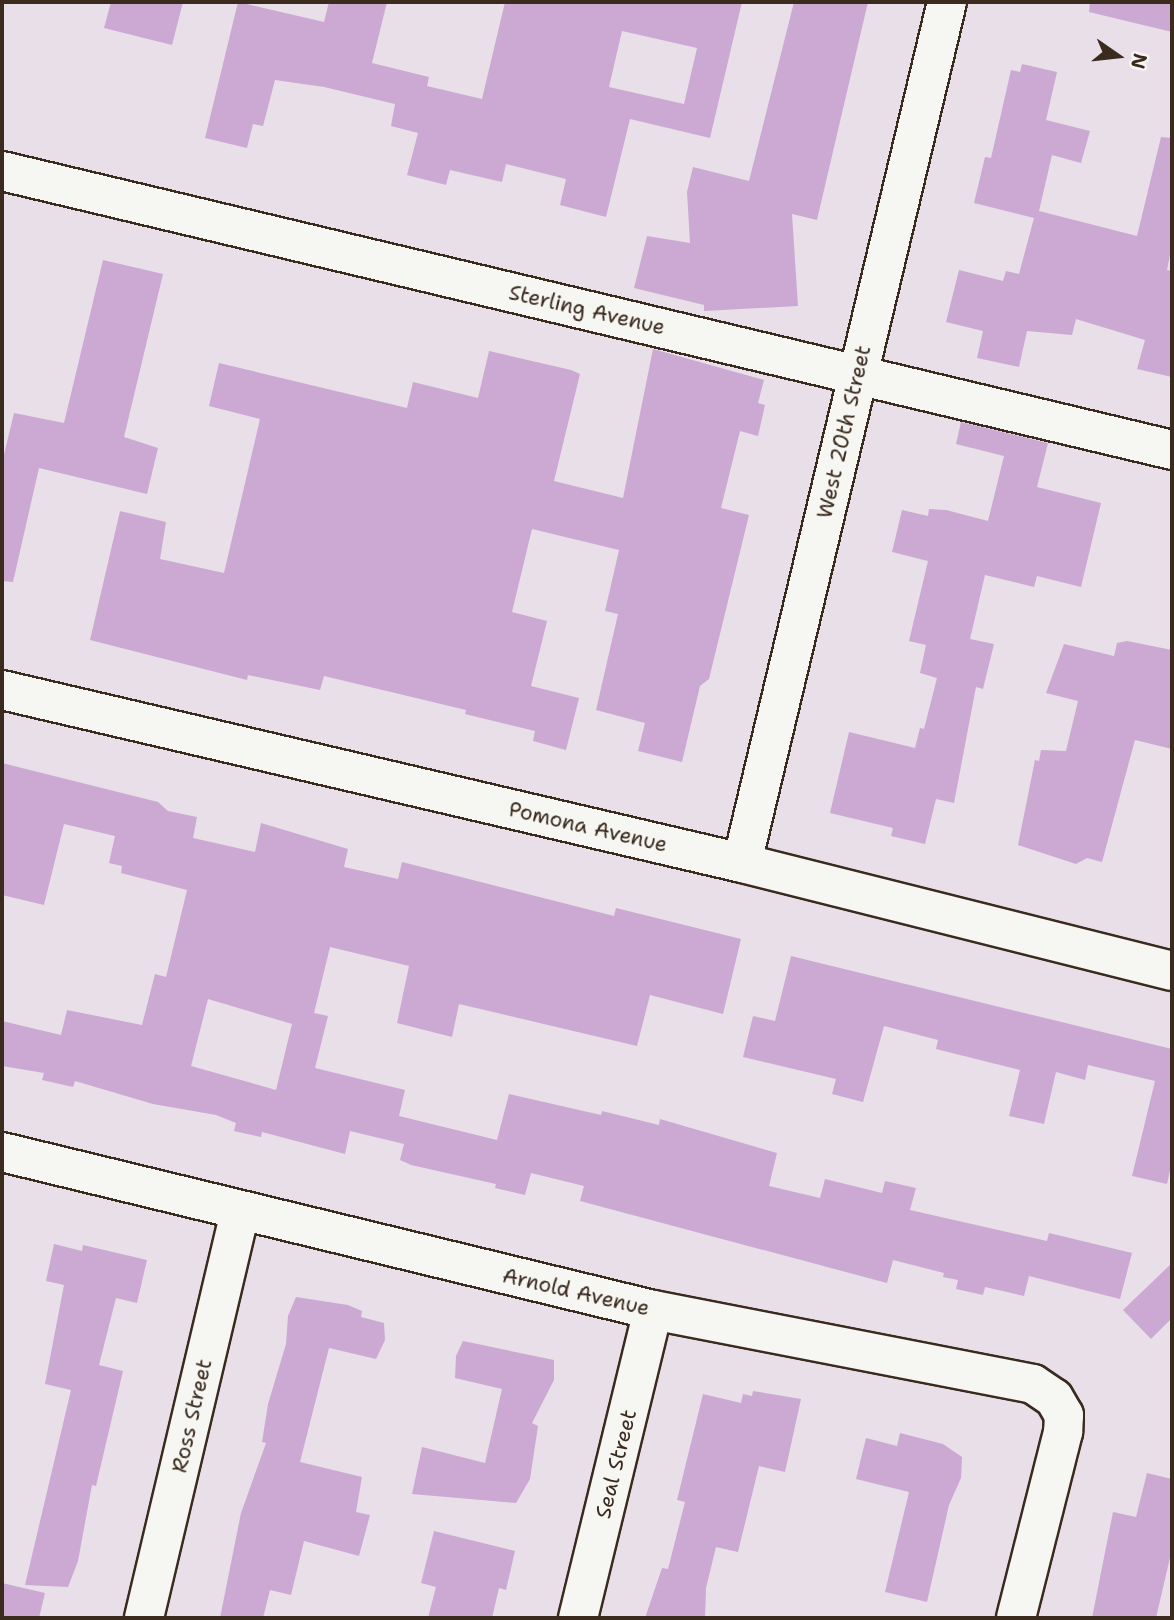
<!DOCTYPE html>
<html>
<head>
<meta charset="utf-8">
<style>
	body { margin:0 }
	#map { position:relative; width:1174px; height:1620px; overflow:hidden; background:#e9dfe9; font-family:"Shantell Sans",sans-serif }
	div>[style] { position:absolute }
	.building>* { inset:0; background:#cba9d3 }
	.roads { filter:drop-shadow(2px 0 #3b2a1e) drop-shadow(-2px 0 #3b2a1e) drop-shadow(0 2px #3b2a1e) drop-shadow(0 -2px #3b2a1e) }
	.street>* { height:38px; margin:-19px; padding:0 19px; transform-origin:19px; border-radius:19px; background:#f6f6f2 }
	.secondary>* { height:38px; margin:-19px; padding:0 19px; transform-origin:19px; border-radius:19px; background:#f6f6f2 }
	span { translate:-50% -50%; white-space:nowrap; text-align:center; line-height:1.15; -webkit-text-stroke:6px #f6f6f2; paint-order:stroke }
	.street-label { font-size:21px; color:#3b2a1e }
	.frame { position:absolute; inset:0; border:4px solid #3b2a1e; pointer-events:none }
	.north { position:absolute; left:1083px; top:21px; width:70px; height:70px; -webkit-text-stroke:5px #f6f6f2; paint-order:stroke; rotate:104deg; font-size:19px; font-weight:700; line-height:28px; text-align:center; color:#3b2a1e }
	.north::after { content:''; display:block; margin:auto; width:24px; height:32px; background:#3b2a1e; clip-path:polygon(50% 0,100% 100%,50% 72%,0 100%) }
</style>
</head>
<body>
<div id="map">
	<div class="building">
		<i style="clip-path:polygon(111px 2px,183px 2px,172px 45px,104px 28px)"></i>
		<i style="clip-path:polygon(evenodd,238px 2px,324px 22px,329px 2px,387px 2px,372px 63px,429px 77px,427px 86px,482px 99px,505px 2px,742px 2px,710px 138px,630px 119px,606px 217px,560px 205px,566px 179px,506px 164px,502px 182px,450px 170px,446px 185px,407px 175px,418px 133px,391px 126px,395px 104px,324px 87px,275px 80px,263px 126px,253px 124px,247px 148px,205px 138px,238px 2px,622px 31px,697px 48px,684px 104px,609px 87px,622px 31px)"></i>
		<i style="clip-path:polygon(794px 2px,868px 2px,817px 220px,792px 214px,798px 306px,704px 311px,704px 305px,634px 288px,647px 236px,690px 243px,687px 192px,693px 167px,749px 181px)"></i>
		<i style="clip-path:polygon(1090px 2px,1172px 2px,1172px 32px,1089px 12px)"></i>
		<i style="clip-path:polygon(1022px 64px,1057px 72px,1046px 120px,1090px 131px,1081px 163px,1052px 155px,1039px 211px,1137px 236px,1161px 137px,1172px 138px,1172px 245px,1167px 270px,1172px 271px,1172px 377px,1137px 369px,1145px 340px,1076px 319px,1072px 335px,1027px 331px,1019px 367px,977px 358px,983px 331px,946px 322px,959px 270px,1003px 281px,1006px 271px,1019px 274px,1034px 218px,974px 203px,985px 157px,991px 158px,1011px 70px,1020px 72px)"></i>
		<i style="clip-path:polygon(103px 260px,163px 274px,124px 437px,158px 448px,147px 494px,39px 468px,13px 582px,2px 581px,2px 463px,14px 413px,64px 423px)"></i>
		<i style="clip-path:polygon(653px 349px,764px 380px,758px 403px,765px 405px,758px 436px,740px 431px,721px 508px,749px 515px,709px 679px,700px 686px,682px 762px,638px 751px,645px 723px,596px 710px,618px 614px,605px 611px,619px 550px,532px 529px,512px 612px,547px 621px,531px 686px,579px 698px,566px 750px,533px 741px,535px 731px,465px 714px,466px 710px,324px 676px,320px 690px,248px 675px,247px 680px,90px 640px,120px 511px,166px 522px,160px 559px,224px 573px,260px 419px,209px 406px,219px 363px,407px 408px,413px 382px,478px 398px,489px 351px,571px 370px,580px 374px,554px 481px,623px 498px)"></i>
		<i style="clip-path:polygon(961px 422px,1048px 443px,1037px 487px,1101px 503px,1081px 587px,1037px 576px,1034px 587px,985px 575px,970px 639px,994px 644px,983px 689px,976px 687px,954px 803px,936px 799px,925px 844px,891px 836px,893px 828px,830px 813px,849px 732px,915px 748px,920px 728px,924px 729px,937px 678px,920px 673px,926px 645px,909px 641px,928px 561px,892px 552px,902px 510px,928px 516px,929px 509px,946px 510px,988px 521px,1004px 456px,956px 444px)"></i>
		<i style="clip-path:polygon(1127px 641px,1172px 650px,1172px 749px,1135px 740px,1102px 862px,1087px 858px,1076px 864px,1018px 845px,1035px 760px,1039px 761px,1041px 750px,1066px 751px,1078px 701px,1046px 693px,1064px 644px,1114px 656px,1117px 643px)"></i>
		<i style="clip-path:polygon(evenodd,2px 763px,158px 802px,168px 811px,197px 817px,193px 838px,255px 852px,261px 823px,348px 849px,344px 867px,398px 879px,402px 862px,614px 916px,616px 908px,741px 939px,723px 1014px,650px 995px,637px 1046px,459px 1004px,452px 1037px,397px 1023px,409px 966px,330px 947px,314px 1013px,328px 1016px,315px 1068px,405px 1090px,399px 1116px,497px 1140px,509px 1094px,601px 1115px,602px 1111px,659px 1125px,660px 1119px,777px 1153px,769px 1186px,820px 1198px,825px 1179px,882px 1193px,885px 1181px,916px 1188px,910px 1210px,1047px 1241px,1049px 1233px,1132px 1253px,1120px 1299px,1029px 1276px,1024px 1296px,985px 1287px,983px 1295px,956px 1289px,958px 1280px,943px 1277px,944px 1273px,893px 1260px,887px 1283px,580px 1201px,584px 1186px,531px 1173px,525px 1195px,495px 1188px,496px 1184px,411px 1165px,400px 1160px,404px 1144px,350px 1131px,345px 1154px,262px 1132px,261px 1137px,234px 1131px,236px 1123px,216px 1115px,153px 1104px,75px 1081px,73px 1087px,42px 1080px,44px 1073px,2px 1066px,2px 1021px,61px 1035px,67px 1010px,142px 1025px,155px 974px,166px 977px,187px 890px,121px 873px,122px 866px,109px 863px,115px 836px,64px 824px,44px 905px,2px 895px,2px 763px,208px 999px,292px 1024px,276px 1090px,191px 1066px,208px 999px)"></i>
		<i style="clip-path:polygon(791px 956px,1172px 1049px,1172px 1161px,1167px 1184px,1132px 1176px,1155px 1081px,1088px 1065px,1085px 1080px,1056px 1072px,1044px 1124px,1009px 1116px,1020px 1070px,936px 1049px,938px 1040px,884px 1026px,863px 1102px,832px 1094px,836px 1079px,743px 1057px,753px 1016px,775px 1021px)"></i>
		<i style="clip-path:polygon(54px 1244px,82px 1251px,83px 1245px,147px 1260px,137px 1303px,116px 1298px,99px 1365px,123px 1371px,96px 1486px,92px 1485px,78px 1561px,68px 1587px,25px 1585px,71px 1390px,45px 1384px,64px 1285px,46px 1281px)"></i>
		<i style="clip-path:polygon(1172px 1263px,1172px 1318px,1151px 1339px,1123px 1310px)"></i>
		<i style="clip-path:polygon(296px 1297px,348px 1305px,362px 1311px,361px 1317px,384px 1323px,385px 1340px,376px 1359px,329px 1348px,300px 1462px,362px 1477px,356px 1512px,370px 1515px,359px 1556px,304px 1541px,291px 1595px,270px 1590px,263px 1618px,220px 1618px,241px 1513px,266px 1443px,262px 1442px,268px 1404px,286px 1344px,288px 1316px)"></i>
		<i style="clip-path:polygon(463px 1341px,554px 1360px,554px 1380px,532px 1423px,538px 1426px,530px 1479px,516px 1503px,412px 1494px,422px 1447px,485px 1463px,502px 1389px,455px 1378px,456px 1356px)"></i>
		<i style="clip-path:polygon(753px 1391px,801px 1399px,785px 1472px,759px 1466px,738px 1552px,716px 1547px,706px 1588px,705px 1618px,645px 1618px,662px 1568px,668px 1569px,685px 1502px,677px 1500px,703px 1394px,741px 1403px,743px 1394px,752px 1396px)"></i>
		<i style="clip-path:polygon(900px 1433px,943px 1444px,962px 1457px,961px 1478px,949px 1505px,927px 1602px,885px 1592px,909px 1492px,856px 1479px,866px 1438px,897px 1446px)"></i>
		<i style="clip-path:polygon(1147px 1473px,1172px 1479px,1172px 1549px,1156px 1618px,1092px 1618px,1113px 1512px,1136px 1517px)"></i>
		<i style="clip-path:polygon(434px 1531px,515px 1551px,506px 1590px,499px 1588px,492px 1618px,428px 1618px,436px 1587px,421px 1583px)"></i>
		<i style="clip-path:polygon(2px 1583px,45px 1593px,39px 1618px,2px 1618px)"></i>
	</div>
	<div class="roads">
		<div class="street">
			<i style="left:2px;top:171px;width:1203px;rotate:13.41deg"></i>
			<i style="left:742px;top:863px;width:885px;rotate:-76.61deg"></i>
			<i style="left:2px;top:1152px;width:670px;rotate:13.64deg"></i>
			<i style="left:653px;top:1310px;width:387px;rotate:11deg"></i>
			<i style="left:1033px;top:1384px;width:25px;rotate:34deg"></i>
			<i style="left:1054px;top:1398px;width:20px;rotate:60deg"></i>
			<i style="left:1064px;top:1415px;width:17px;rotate:93deg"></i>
			<i style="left:1063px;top:1432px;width:192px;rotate:104.2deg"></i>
			<i style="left:144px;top:1618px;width:416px;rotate:-76.7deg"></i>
			<i style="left:578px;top:1618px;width:317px;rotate:-76.3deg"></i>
		</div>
		<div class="secondary">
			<i style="left:2px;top:690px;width:760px;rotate:13.16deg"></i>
			<i style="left:742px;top:863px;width:443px;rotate:14.1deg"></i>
		</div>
	</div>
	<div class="street-label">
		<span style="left:587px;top:310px;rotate:13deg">Sterling Avenue</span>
		<span style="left:844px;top:432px;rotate:-77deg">West 20th Street</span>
		<span style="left:588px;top:827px;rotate:13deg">Pomona Avenue</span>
		<span style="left:576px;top:1292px;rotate:13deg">Arnold Avenue</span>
		<span style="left:192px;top:1416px;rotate:-77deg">Ross Street</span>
		<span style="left:616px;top:1464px;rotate:-76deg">Seal Street</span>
	</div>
	<div class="frame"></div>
	<div class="north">N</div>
</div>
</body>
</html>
